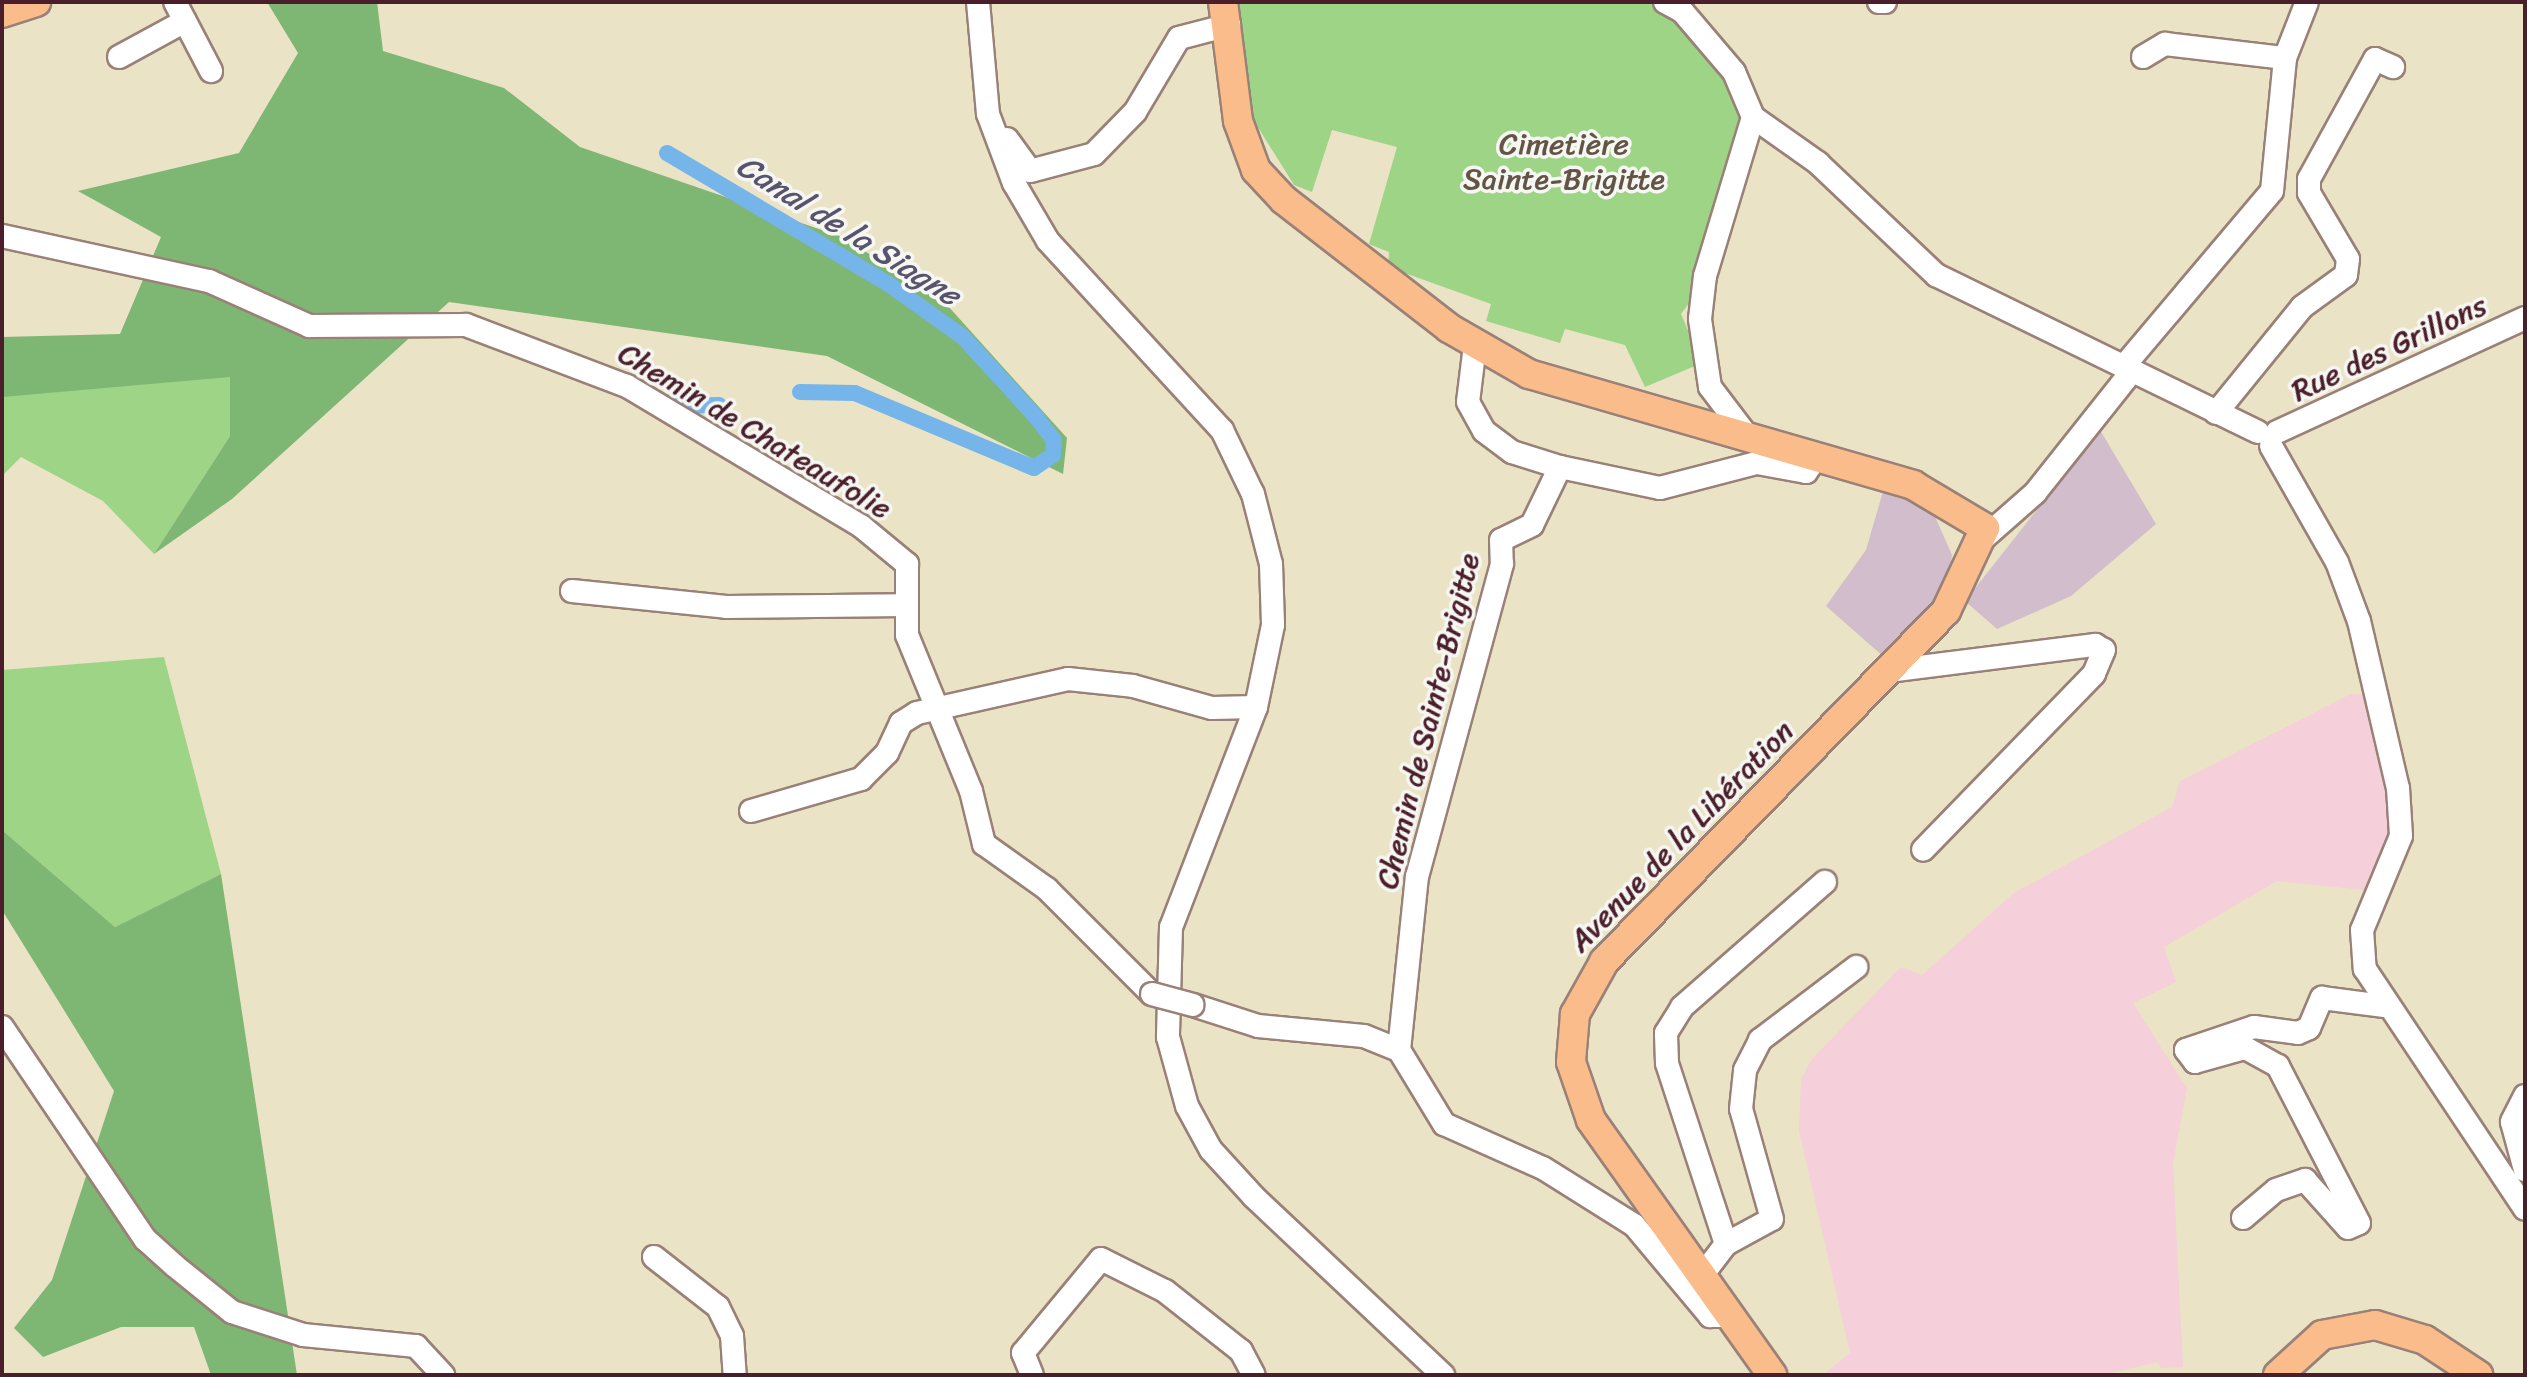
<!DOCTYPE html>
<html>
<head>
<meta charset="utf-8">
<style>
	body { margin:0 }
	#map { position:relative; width:2527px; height:1377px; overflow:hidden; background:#ebe3c5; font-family:Sriracha,sans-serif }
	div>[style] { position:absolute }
	.built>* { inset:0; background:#f5cfd9 }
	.industrial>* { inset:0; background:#d1bdcb }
	.green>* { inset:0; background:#9dd486 }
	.forest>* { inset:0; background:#7eb673 }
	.canal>* { height:16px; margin:-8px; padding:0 8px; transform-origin:8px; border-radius:8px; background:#75b5e9 }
	.roads { filter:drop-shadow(2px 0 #9a8178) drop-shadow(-2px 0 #9a8178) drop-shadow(0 2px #9a8178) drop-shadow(0 -2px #9a8178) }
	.minor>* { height:22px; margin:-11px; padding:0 11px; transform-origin:11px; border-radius:11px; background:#fff }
	.major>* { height:28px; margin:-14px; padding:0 14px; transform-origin:14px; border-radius:14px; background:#f9bc8a }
	.bridges { filter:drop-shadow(2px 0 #9a8178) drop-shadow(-2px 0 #9a8178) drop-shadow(0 2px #9a8178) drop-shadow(0 -2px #9a8178) }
	.minor-bridge>* { height:22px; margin:-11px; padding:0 11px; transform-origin:11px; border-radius:11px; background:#fff }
	span { translate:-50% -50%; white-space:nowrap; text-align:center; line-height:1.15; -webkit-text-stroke:7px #f6f6f2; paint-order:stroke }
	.park-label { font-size:30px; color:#635546 }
	.street-label { font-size:30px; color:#4a1f2b }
	.water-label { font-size:32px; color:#59546e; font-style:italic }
	.frame { position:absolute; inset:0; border:4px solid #4a1f2b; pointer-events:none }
</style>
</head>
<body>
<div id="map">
	<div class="built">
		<i style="clip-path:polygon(2351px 694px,2364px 695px,2391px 788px,2395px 834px,2373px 891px,2277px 881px,2164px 947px,2176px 982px,2133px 1003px,2187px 1088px,2173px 1163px,2183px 1367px,2161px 1368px,2158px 1362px,2102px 1375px,1823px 1375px,1850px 1353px,1799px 1131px,1801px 1079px,1812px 1059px,1901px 967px,1922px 975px,2014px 893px,2172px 807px,2180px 781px)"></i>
	</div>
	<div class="industrial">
		<i style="clip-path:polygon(2100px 430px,2156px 524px,2071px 596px,1997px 629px,1965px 601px)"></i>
		<i style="clip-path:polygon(1884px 488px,1934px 514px,1952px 555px,1946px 595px,1885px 658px,1826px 606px,1866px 550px)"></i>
	</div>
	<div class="green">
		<i style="clip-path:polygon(1236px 2px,1655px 2px,1679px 15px,1737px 91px,1741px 122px,1692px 299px,1681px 314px,1702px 363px,1645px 387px,1625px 345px,1565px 329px,1560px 343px,1486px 321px,1491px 304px,1388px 267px,1389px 252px,1369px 244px,1397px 147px,1332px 130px,1312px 192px,1294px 185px,1249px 113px)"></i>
		<i style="clip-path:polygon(230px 376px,230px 436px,154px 554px,103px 501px,21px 457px,2px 476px,3px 396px)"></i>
		<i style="clip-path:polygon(164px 657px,221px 874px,115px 927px,2px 830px,2px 670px)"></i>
	</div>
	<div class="forest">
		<i style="clip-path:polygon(267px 2px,377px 2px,383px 51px,504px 88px,580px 147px,845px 238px,948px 306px,1067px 438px,1063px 474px,827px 356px,449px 302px,232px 499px,154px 554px,230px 436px,230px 377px,2px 397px,2px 337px,120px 334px,161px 237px,78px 191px,239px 153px,298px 53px)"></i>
		<i style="clip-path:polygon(2px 830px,115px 927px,221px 874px,297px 1375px,211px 1375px,194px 1327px,121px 1327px,43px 1357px,14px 1328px,52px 1280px,114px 1091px,2px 910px)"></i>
	</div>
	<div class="canal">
		<i style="left:667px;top:153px;width:256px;rotate:30.6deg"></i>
		<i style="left:887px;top:283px;width:93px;rotate:35.4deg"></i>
		<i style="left:963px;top:337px;width:108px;rotate:47.6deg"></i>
		<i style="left:1036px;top:417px;width:29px;rotate:52deg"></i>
		<i style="left:1054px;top:440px;width:15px;rotate:94deg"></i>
		<i style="left:1053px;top:455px;width:23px;rotate:146deg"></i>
		<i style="left:1034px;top:468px;width:194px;rotate:-157.3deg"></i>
		<i style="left:855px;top:393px;width:55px;rotate:-179deg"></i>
		<i style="left:674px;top:406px;width:45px;rotate:-1.3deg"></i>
	</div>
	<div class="roads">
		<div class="minor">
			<i style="left:175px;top:2px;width:78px;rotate:62.4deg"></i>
			<i style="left:978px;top:2px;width:112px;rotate:84.9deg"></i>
			<i style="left:988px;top:114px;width:74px;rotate:69.4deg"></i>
			<i style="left:1014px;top:183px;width:67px;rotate:59.6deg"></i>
			<i style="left:1048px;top:241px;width:257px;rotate:47.4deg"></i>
			<i style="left:1222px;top:430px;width:71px;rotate:64.2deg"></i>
			<i style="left:1253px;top:494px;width:72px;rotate:75.6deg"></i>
			<i style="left:1271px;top:564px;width:61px;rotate:88.1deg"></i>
			<i style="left:1273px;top:625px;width:84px;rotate:101.7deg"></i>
			<i style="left:1256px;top:707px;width:236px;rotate:111.1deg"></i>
			<i style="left:1171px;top:927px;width:110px;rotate:91.6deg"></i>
			<i style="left:1168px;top:1037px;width:72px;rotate:74.6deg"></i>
			<i style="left:1187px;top:1106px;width:50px;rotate:61.4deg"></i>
			<i style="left:1211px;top:1150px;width:64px;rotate:47.5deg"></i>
			<i style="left:1254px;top:1197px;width:260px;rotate:43.3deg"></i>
			<i style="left:1665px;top:2px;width:19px;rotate:28deg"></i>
			<i style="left:1682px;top:11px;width:80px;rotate:49.6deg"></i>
			<i style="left:1734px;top:72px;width:49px;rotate:67.1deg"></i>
			<i style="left:1879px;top:2px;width:6px"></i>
			<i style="left:119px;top:57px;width:75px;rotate:-28.6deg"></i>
			<i style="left:2143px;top:57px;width:26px;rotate:-31deg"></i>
			<i style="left:2165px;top:44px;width:121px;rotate:6.7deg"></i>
			<i style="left:1753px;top:117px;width:80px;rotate:35.3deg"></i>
			<i style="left:1818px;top:163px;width:163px;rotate:43.5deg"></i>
			<i style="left:1936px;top:275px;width:358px;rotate:26deg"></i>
			<i style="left:1007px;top:139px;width:39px;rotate:54deg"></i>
			<i style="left:1030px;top:171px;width:66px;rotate:-14.9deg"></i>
			<i style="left:1094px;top:154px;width:59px;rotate:-45.7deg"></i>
			<i style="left:1135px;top:112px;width:86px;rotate:-59.3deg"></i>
			<i style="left:1179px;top:38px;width:52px;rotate:-14.6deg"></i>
			<i style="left:2px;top:236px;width:212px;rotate:12.3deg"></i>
			<i style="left:209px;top:281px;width:110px;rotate:24.2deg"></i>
			<i style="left:309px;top:326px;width:157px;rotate:-0.4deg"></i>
			<i style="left:466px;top:325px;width:172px;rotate:20.8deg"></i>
			<i style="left:627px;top:386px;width:273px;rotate:30.9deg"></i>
			<i style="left:861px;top:526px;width:60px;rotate:39.6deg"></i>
			<i style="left:907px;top:564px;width:71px;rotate:90deg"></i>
			<i style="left:907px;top:635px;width:169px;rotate:67.7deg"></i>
			<i style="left:971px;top:791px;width:55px;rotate:76.2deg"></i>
			<i style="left:984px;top:844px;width:77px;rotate:35.5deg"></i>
			<i style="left:1047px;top:889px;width:148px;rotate:45deg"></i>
			<i style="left:1475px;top:345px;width:57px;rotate:97deg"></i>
			<i style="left:1468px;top:402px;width:33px;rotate:61deg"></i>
			<i style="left:1484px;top:431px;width:35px;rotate:37deg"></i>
			<i style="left:1512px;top:452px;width:50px;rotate:17.4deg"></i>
			<i style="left:1560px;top:467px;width:102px;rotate:11.9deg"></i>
			<i style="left:1660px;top:488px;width:100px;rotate:-14.5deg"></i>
			<i style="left:1757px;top:463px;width:50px;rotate:10.4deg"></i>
			<i style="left:1806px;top:472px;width:19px;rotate:-54deg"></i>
			<i style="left:2124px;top:366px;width:229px;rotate:-49.8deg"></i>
			<i style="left:2272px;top:191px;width:134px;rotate:-84.4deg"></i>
			<i style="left:2285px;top:58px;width:60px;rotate:-68.6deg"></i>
			<i style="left:2216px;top:413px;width:136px;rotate:-50.9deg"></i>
			<i style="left:2302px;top:307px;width:54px;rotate:-36deg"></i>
			<i style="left:2346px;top:275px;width:16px;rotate:-83deg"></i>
			<i style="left:2348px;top:259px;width:77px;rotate:-120.6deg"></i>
			<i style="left:2309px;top:193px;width:14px;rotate:-90deg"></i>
			<i style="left:2309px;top:179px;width:137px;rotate:-61.2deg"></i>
			<i style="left:2375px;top:59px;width:20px;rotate:24deg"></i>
			<i style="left:2277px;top:432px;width:273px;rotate:-24.7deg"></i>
			<i style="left:1748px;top:437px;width:63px;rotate:-127.2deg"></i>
			<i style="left:1710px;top:387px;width:69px;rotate:-98.4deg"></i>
			<i style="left:1700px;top:319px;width:43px;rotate:-83.4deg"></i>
			<i style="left:1705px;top:276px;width:166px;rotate:-73.2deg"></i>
			<i style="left:2271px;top:446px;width:133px;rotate:60.4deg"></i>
			<i style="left:2337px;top:562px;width:63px;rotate:69.6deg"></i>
			<i style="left:2359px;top:621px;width:171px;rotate:76.9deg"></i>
			<i style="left:2398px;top:788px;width:48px;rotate:86.4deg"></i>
			<i style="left:2401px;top:836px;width:102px;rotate:112.5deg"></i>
			<i style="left:2362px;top:930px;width:39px;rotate:86deg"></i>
			<i style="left:2365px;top:969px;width:288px;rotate:56.3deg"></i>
			<i style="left:1560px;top:467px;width:64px;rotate:115.8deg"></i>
			<i style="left:1532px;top:525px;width:34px;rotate:154deg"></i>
			<i style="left:1501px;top:540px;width:24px;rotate:88deg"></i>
			<i style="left:1502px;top:564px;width:323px;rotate:105.2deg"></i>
			<i style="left:1417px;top:876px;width:175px;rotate:95.9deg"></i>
			<i style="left:1399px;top:1050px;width:87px;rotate:58.7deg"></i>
			<i style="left:1444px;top:1124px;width:108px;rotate:24deg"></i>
			<i style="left:1543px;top:1168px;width:107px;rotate:32.1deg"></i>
			<i style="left:1634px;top:1225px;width:119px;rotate:50.1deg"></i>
			<i style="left:1710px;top:1316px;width:19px"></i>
			<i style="left:1985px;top:537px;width:67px;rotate:-41.3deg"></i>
			<i style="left:2035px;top:493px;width:156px;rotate:-51.5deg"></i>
			<i style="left:572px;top:591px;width:155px;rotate:5.9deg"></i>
			<i style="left:726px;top:607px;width:179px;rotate:-0.6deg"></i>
			<i style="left:1888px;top:671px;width:209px;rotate:-7.2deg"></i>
			<i style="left:2095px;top:645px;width:10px;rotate:29deg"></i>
			<i style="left:2104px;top:650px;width:26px;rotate:113deg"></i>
			<i style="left:2094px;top:674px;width:245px;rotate:134.2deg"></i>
			<i style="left:751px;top:811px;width:115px;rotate:-16.2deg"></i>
			<i style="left:861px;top:779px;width:37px;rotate:-45deg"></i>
			<i style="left:887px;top:753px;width:33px;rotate:-65deg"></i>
			<i style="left:901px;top:723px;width:19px;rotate:-32deg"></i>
			<i style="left:917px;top:713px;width:155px;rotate:-12.7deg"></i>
			<i style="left:1068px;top:679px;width:65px;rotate:6.1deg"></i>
			<i style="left:1133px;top:686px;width:82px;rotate:15.6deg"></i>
			<i style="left:1212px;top:708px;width:44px;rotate:-1.3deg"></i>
			<i style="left:1193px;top:1005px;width:68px;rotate:17.9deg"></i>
			<i style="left:1258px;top:1026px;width:106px;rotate:5.4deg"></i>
			<i style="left:1364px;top:1036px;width:38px;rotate:22deg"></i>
			<i style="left:2px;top:1027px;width:256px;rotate:56deg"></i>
			<i style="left:145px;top:1239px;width:40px;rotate:42deg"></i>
			<i style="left:175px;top:1266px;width:73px;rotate:38.9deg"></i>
			<i style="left:232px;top:1312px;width:75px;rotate:17.9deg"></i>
			<i style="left:303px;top:1335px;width:114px;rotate:5.6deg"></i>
			<i style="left:416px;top:1346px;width:40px;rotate:47deg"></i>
			<i style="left:2525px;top:1096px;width:29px;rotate:117deg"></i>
			<i style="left:2512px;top:1122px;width:50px;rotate:74.8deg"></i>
			<i style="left:2243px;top:1218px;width:43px;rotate:-40.3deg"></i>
			<i style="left:2276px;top:1190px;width:31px;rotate:-19deg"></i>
			<i style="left:2305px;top:1180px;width:64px;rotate:48.1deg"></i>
			<i style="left:2348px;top:1228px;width:12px;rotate:-24deg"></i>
			<i style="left:2359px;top:1223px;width:177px;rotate:-117.3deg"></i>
			<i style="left:2278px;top:1066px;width:38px;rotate:-151deg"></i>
			<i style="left:2245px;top:1048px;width:52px;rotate:164.4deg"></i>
			<i style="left:2195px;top:1062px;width:15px;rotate:-127deg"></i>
			<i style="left:2186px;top:1050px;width:72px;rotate:-18.7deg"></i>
			<i style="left:2254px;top:1027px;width:44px;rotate:7.8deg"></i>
			<i style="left:2298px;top:1033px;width:12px;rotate:-24deg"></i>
			<i style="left:2309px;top:1028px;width:33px;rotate:-67deg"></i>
			<i style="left:2322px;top:998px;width:63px;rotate:7.4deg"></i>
			<i style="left:1726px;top:1244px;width:52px;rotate:-28.5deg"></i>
			<i style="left:1772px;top:1219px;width:114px;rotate:-105.7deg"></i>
			<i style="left:1741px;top:1109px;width:39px;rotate:-84deg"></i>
			<i style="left:1745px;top:1070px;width:34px;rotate:-63deg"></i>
			<i style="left:1760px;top:1040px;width:121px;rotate:-37.2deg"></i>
			<i style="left:654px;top:1257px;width:81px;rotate:38deg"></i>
			<i style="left:718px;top:1307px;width:32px;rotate:64deg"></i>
			<i style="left:732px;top:1336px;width:39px;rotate:86deg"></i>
			<i style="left:1700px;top:1278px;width:43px;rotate:-52.6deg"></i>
			<i style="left:1726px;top:1244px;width:190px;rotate:-108.1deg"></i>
			<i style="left:1667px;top:1063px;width:30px;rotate:-92deg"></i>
			<i style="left:1666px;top:1033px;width:31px;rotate:-58deg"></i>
			<i style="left:1682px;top:1007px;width:190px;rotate:-41.2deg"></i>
			<i style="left:1032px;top:1375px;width:24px;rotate:-112deg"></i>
			<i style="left:1023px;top:1353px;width:122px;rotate:-50.3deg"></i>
			<i style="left:1101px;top:1259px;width:72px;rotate:26.6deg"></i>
			<i style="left:1165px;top:1291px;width:97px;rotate:38.3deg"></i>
			<i style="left:1241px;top:1351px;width:27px;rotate:62deg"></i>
		</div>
		<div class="major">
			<i style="left:1223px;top:2px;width:120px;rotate:82.8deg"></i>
			<i style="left:1238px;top:121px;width:52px;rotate:69.8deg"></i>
			<i style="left:1256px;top:170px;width:41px;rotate:47deg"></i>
			<i style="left:1284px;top:200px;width:209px;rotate:37.8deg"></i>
			<i style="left:1449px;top:328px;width:92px;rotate:29.9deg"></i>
			<i style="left:1529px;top:374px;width:400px;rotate:16.1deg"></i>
			<i style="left:1913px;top:485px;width:84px;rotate:30.8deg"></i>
			<i style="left:1985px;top:528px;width:92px;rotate:115.2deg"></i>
			<i style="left:1946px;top:611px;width:490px;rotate:134.3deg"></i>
			<i style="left:1604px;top:962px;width:60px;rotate:119.1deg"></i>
			<i style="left:1575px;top:1014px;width:48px;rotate:94.8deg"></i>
			<i style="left:1571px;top:1062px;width:61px;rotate:71deg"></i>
			<i style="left:1591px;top:1120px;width:313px;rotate:54.6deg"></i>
			<i style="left:2px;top:13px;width:36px;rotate:-18deg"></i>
			<i style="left:2278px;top:1375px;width:59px;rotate:-42.3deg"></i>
			<i style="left:2322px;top:1335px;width:54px;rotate:-10.7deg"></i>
			<i style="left:2375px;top:1325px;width:52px;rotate:16.7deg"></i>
			<i style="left:2425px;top:1340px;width:64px;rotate:33.4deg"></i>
		</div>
	</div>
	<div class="bridges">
		<div class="minor-bridge">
			<i style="left:1152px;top:994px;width:42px;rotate:15deg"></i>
		</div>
	</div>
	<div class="park-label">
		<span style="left:1564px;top:161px">Cimetière<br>Sainte-Brigitte</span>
	</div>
	<div class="street-label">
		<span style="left:2389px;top:348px;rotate:-25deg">Rue des Grillons</span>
		<span style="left:755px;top:431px;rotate:31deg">Chemin de Chateaufolie</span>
		<span style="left:1428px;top:721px;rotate:-76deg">Chemin de Sainte-Brigitte</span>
		<span style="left:1681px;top:836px;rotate:-46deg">Avenue de la Libération</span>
	</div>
	<div class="water-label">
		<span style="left:848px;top:231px;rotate:32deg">Canal de la Siagne</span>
	</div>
	<div class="frame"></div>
</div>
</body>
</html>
